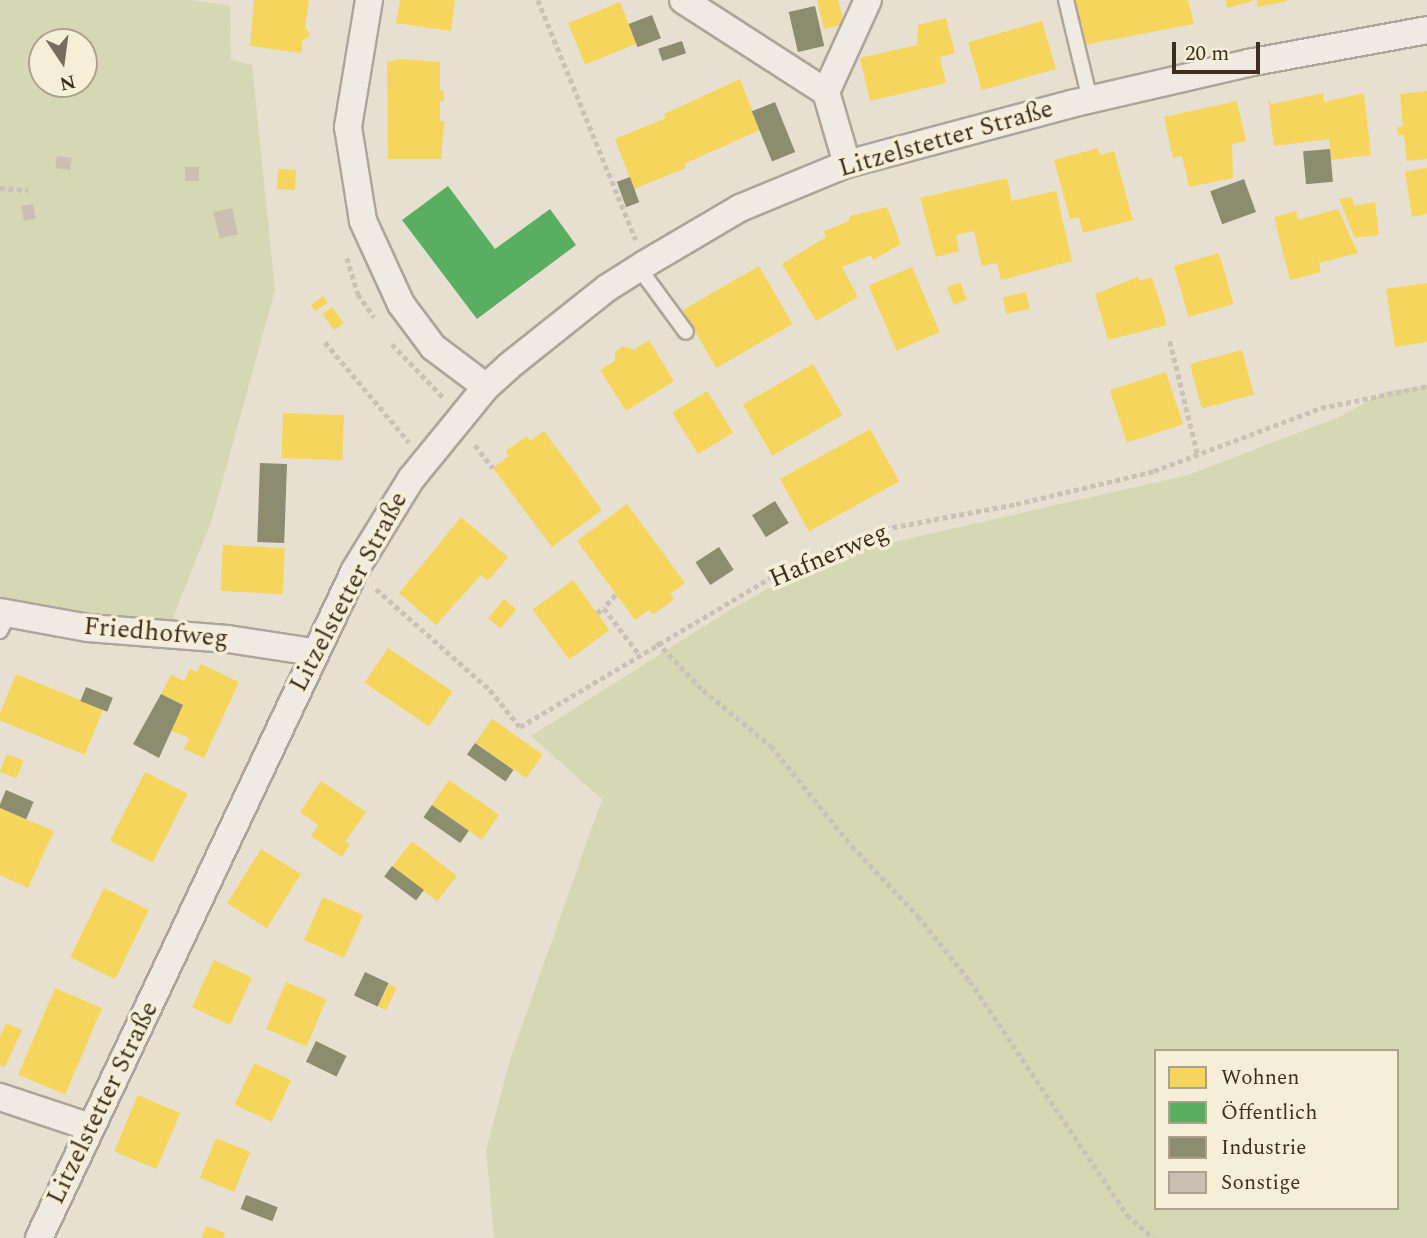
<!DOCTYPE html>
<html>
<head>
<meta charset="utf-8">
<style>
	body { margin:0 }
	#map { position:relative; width:1427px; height:1238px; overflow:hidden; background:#e7e0d1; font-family:Spectral,serif }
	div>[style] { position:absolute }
	.green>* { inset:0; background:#d6d7b3 }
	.homes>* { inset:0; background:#f6d55c; transform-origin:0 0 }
	.public>* { inset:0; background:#5aae61 }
	.industry>* { inset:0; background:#8c8c6e; transform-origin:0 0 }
	.building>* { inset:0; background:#cbbfb2; transform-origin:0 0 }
	.path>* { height:4.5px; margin-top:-2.25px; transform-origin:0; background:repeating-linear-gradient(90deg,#c8c2b9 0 5px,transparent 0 8.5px) }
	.roads { filter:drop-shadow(2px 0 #ada599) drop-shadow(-2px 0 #ada599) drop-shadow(0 2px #ada599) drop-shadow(0 -2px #ada599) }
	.service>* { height:14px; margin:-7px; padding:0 7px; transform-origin:7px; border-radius:7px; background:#efebe3 }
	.minor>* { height:26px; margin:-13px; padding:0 13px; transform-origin:13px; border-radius:13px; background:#efebe3 }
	span { translate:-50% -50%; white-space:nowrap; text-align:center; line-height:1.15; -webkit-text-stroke:7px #f7eed8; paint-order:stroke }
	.street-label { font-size:26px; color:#3d2e20 }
	.legend { position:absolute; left:1154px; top:1049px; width:245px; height:161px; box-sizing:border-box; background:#f7eed8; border:2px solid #ada18e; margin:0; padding:9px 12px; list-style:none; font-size:21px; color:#3d2e20 }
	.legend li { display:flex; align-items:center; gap:14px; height:35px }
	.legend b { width:35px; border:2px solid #ada18e }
	.north { position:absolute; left:28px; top:28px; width:70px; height:70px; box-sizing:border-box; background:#f7eed8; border:2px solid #ada18e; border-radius:50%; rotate:167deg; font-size:19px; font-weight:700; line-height:28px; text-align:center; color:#3d2e20 }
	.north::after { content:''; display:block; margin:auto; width:24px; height:32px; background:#786c5e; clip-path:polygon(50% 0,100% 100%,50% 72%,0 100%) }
	.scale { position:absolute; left:1172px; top:42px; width:88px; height:32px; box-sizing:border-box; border:4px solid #3d2e20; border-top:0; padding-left:9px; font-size:21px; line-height:24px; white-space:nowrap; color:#3d2e20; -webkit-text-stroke:5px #f7eed8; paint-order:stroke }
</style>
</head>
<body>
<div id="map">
	<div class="green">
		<i style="clip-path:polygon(evenodd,0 0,193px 0,230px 6px,231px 60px,252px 65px,275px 290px,212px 519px,171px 623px,0 612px,0 0,42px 42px,84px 42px,84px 84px,42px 84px,42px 42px)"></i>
		<i style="clip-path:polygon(evenodd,1427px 386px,1427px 1238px,494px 1238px,486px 1149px,511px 1057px,602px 799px,531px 736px,730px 610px,780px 582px,850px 552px,1188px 475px,1339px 417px,1387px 391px,1427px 386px,1156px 1051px,1397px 1051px,1397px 1208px,1156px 1208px,1156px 1051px)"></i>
	</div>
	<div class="homes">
		<i style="clip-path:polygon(254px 0,309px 0,305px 27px,310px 35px,303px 40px,301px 53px,250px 46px)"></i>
		<i style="clip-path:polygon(400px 0,455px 0,451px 31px,396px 23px)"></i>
		<i style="clip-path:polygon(817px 0,838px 0,844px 24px,824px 29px)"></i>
		<i style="clip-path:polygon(1073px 0,1188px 0,1194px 24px,1083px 45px)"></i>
		<i style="clip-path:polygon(1226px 0,1252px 0,1252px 1px,1227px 8px)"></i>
		<i style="clip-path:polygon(1257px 0,1287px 0,1287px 1px,1258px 7px)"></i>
		<i style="left:620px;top:2px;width:45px;height:56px;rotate:68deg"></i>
		<i style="clip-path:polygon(946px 18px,955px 53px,940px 57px,946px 83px,870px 101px,860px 58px,917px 45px,918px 25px)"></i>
		<i style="left:1042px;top:21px;width:50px;height:77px;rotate:74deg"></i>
		<i style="clip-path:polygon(402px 59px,440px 62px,440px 90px,444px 91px,444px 101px,440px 101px,440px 121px,444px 121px,441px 159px,388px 159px,387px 62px)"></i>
		<i style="clip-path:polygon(740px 79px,760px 130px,684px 164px,686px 168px,634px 189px,615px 139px,666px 118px,664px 114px)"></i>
		<i style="clip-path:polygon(1427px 91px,1427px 159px,1407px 161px,1404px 135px,1398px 135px,1397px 127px,1403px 127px,1400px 94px)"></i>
		<i style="clip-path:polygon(1323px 93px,1324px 102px,1364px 93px,1371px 155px,1331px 160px,1329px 139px,1274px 146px,1268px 99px,1272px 104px)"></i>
		<i style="clip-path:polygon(1237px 101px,1246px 141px,1232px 144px,1233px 178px,1189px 187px,1182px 156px,1173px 158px,1164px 117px)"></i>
		<i style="clip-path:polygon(1098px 148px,1100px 155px,1114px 151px,1133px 220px,1083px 233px,1079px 217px,1070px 219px,1054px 160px)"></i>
		<i style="clip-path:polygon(1427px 168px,1427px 214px,1412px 217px,1405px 172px)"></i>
		<i style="left:278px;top:169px;width:18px;height:20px;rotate:3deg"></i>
		<i style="clip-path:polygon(1007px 178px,1012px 201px,1056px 191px,1072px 261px,1001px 280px,997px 263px,982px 266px,974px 231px,956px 235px,959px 251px,936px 257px,920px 198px)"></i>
		<i style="clip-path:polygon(1352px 197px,1354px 206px,1375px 202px,1379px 235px,1355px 238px,1339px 199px)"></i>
		<i style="clip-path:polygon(887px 207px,901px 244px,873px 260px,871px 255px,842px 267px,858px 297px,816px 321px,782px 264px,826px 237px,824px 231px,849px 221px,850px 216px)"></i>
		<i style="clip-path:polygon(1338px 209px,1358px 253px,1319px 263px,1321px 272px,1290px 280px,1274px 217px,1296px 211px,1298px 220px)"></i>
		<i style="left:1219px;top:253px;width:53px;height:47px;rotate:74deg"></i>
		<i style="left:759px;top:266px;width:67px;height:88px;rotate:60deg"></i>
		<i style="left:912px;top:267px;width:71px;height:47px;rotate:67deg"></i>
		<i style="clip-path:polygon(1138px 277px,1139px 281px,1152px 277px,1167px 325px,1108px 340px,1095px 294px)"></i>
		<i style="left:960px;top:282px;width:19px;height:14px;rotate:69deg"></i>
		<i style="clip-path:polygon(1427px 283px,1427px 342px,1395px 347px,1386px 289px)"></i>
		<i style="left:1026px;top:292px;width:17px;height:24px;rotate:77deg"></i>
		<i style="clip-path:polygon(323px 296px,328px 303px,315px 311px,311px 305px)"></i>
		<i style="left:332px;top:307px;width:20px;height:12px;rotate:53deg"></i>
		<i style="clip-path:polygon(649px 340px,674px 381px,626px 411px,600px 370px,615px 361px,615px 352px,624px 346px,634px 350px)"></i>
		<i style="left:1242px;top:350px;width:46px;height:54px;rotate:75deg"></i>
		<i style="left:813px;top:364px;width:59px;height:81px;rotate:60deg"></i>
		<i style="left:1166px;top:372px;width:55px;height:59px;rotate:72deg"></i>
		<i style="left:707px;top:391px;width:49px;height:41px;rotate:58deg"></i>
		<i style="left:283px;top:413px;width:61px;height:45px;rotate:2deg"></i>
		<i style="left:870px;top:429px;width:60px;height:103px;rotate:61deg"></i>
		<i style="clip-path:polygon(544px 431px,602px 510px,552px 547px,493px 468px,509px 456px,505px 451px,527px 436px,530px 441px)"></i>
		<i style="clip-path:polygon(627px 504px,685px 583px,670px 594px,674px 599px,653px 615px,649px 610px,635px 620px,577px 541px)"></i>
		<i style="clip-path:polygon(461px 517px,508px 557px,488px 581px,481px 575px,436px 625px,399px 593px)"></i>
		<i style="left:223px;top:545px;width:62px;height:46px;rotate:3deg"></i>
		<i style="left:573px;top:580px;width:62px;height:50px;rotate:54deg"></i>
		<i style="left:504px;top:599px;width:16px;height:25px;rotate:40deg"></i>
		<i style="left:388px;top:648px;width:78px;height:42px;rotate:34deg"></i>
		<i style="clip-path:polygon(201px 664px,239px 682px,204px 758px,184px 749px,189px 738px,170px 730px,183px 705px,161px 694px,171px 675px,184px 681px,190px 669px,197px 672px)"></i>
		<i style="left:16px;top:674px;width:94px;height:49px;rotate:22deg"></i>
		<i style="left:492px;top:719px;width:62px;height:29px;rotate:35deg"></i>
		<i style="left:7px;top:754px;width:18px;height:19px;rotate:22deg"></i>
		<i style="left:145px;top:772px;width:48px;height:77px;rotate:27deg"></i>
		<i style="left:449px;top:780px;width:61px;height:30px;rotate:35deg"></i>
		<i style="clip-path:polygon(321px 781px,366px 812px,345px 842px,350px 844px,342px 857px,311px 836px,318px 825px,300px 812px)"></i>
		<i style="clip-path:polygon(0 808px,54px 831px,28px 888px,0 875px)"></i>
		<i style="left:412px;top:841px;width:57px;height:32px;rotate:38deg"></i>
		<i style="left:261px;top:849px;width:47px;height:64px;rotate:32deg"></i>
		<i style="left:104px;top:888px;width:50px;height:77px;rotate:26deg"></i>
		<i style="left:323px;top:897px;width:44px;height:47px;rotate:24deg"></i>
		<i style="left:214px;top:960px;width:42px;height:52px;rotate:25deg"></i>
		<i style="left:286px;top:982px;width:44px;height:51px;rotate:23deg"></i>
		<i style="left:389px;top:984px;width:9px;height:25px;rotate:27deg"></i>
		<i style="left:55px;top:988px;width:51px;height:94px;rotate:23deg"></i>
		<i style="clip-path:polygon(6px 1023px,22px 1030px,5px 1067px,0 1065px,0 1036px)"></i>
		<i style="left:254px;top:1063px;width:41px;height:46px;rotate:25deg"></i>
		<i style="left:138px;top:1095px;width:46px;height:61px;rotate:23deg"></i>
		<i style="left:216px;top:1138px;width:37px;height:43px;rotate:22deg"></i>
		<i style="clip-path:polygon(206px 1226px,225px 1233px,223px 1238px,202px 1238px)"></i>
	</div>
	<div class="public">
		<i style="clip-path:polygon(448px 186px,495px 249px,550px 209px,576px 245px,477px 319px,402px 220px)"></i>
	</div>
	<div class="industry">
		<i style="left:815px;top:6px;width:41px;height:27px;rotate:77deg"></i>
		<i style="left:652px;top:15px;width:25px;height:25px;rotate:69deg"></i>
		<i style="left:682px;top:41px;width:13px;height:25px;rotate:72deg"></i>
		<i style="left:775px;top:102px;width:54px;height:25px;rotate:68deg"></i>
		<i style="left:1330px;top:149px;width:33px;height:27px;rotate:85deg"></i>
		<i style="left:630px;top:177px;width:27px;height:14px;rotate:70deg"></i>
		<i style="left:1244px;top:179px;width:35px;height:36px;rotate:70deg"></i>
		<i style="left:260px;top:463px;width:27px;height:79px;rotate:2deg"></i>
		<i style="left:775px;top:501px;width:26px;height:27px;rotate:58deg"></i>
		<i style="left:719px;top:547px;width:27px;height:28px;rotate:57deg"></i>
		<i style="left:86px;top:687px;width:29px;height:15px;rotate:22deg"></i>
		<i style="clip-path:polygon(161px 694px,183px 705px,159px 758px,133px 744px)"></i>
		<i style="left:475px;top:743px;width:47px;height:14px;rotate:35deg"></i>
		<i style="left:6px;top:790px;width:30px;height:19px;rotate:23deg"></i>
		<i style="left:432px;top:805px;width:45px;height:15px;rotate:35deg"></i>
		<i style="left:392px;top:866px;width:40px;height:13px;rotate:37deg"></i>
		<i style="left:365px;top:972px;width:26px;height:26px;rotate:25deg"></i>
		<i style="left:316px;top:1041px;width:34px;height:23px;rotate:26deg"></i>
		<i style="left:246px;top:1195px;width:34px;height:15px;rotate:21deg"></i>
	</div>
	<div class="building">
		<i style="left:57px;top:156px;width:15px;height:12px;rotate:8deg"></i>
		<i style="left:185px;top:167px;width:14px;height:14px"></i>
		<i style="left:33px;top:204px;width:15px;height:12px;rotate:79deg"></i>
		<i style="left:232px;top:208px;width:27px;height:19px;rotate:77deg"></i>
	</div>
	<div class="path">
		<i style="left:538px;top:0;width:259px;rotate:67.8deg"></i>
		<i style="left:0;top:188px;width:28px;rotate:4deg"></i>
		<i style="left:347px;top:258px;width:38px;rotate:73deg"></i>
		<i style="left:358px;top:294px;width:28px;rotate:55deg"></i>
		<i style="left:1170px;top:341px;width:118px;rotate:76.3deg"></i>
		<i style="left:325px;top:342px;width:131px;rotate:50deg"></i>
		<i style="left:392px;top:344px;width:75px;rotate:46.1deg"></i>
		<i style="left:475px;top:445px;width:29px;rotate:52deg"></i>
		<i style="left:376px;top:589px;width:152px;rotate:41.5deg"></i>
		<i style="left:490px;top:690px;width:48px;rotate:51deg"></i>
		<i style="left:520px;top:727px;width:314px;rotate:-30.8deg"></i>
		<i style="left:790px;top:566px;width:54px;rotate:-22.8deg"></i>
		<i style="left:840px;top:545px;width:47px;rotate:-20deg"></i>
		<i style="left:884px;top:529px;width:134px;rotate:-10.7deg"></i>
		<i style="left:1016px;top:504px;width:142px;rotate:-13.4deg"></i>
		<i style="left:1154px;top:471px;width:178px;rotate:-20.7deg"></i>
		<i style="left:1321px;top:408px;width:108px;rotate:-11.7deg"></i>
		<i style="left:616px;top:595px;width:18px;rotate:133deg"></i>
		<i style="left:604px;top:608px;width:56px;rotate:52.9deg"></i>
		<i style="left:597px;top:613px;width:9px;rotate:-36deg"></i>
		<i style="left:657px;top:642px;width:66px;rotate:46.2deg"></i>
		<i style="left:703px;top:690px;width:88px;rotate:39.5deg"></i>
		<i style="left:771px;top:746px;width:129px;rotate:51deg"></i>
		<i style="left:852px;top:846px;width:96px;rotate:46.7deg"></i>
		<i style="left:918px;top:916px;width:83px;rotate:51.3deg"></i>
		<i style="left:970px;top:981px;width:282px;rotate:56.1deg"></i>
		<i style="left:1127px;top:1215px;width:35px;rotate:41deg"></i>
	</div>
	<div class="roads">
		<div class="service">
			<i style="left:1066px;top:0;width:103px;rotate:76.5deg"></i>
			<i style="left:639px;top:268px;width:79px;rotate:53.7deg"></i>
			<i style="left:0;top:631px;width:18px;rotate:-63deg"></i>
		</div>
		<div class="minor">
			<i style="left:369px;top:0;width:129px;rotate:99.4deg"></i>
			<i style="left:348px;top:127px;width:95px;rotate:80.9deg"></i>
			<i style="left:363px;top:221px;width:91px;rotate:65.4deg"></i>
			<i style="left:401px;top:304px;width:54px;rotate:53.3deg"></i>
			<i style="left:433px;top:347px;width:66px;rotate:37deg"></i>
			<i style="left:683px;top:0;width:170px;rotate:32.8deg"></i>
			<i style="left:826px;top:92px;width:101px;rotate:-65.5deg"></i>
			<i style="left:826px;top:92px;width:75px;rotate:73.7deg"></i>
			<i style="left:0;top:612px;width:89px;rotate:10.3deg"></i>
			<i style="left:88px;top:628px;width:140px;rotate:4.5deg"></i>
			<i style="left:228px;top:639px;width:86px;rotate:8.7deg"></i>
			<i style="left:0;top:1097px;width:95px;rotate:18.4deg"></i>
			<i style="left:39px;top:1238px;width:739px;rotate:-64.68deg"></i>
			<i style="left:355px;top:570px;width:107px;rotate:-58.4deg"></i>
			<i style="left:411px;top:479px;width:119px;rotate:-50.8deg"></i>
			<i style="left:486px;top:387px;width:31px;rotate:-42deg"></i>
			<i style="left:509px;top:366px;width:125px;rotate:-38.5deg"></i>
			<i style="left:607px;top:288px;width:45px;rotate:-32.3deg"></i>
			<i style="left:645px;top:264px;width:110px;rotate:-30.5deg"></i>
			<i style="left:740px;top:208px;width:116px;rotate:-22.4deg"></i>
			<i style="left:847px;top:164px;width:232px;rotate:-15deg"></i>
			<i style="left:1071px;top:104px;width:182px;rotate:-13deg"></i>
			<i style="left:1248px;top:63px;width:182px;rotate:-10.4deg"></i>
		</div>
	</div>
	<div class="street-label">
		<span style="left:946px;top:139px;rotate:-16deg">Litzelstetter Straße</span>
		<span style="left:829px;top:556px;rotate:-23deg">Hafnerweg</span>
		<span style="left:349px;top:592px;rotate:-62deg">Litzelstetter Straße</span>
		<span style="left:156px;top:633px;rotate:5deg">Friedhofweg</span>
		<span style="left:103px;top:1103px;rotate:-64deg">Litzelstetter Straße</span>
	</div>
	<ul class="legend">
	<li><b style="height:19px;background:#f6d55c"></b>Wohnen</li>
	<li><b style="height:19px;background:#5aae61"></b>Öffentlich</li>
	<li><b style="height:19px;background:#8c8c6e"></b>Industrie</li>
	<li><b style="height:19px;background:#cbbfb2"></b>Sonstige</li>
	</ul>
	<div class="north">N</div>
	<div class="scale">20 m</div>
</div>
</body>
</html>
